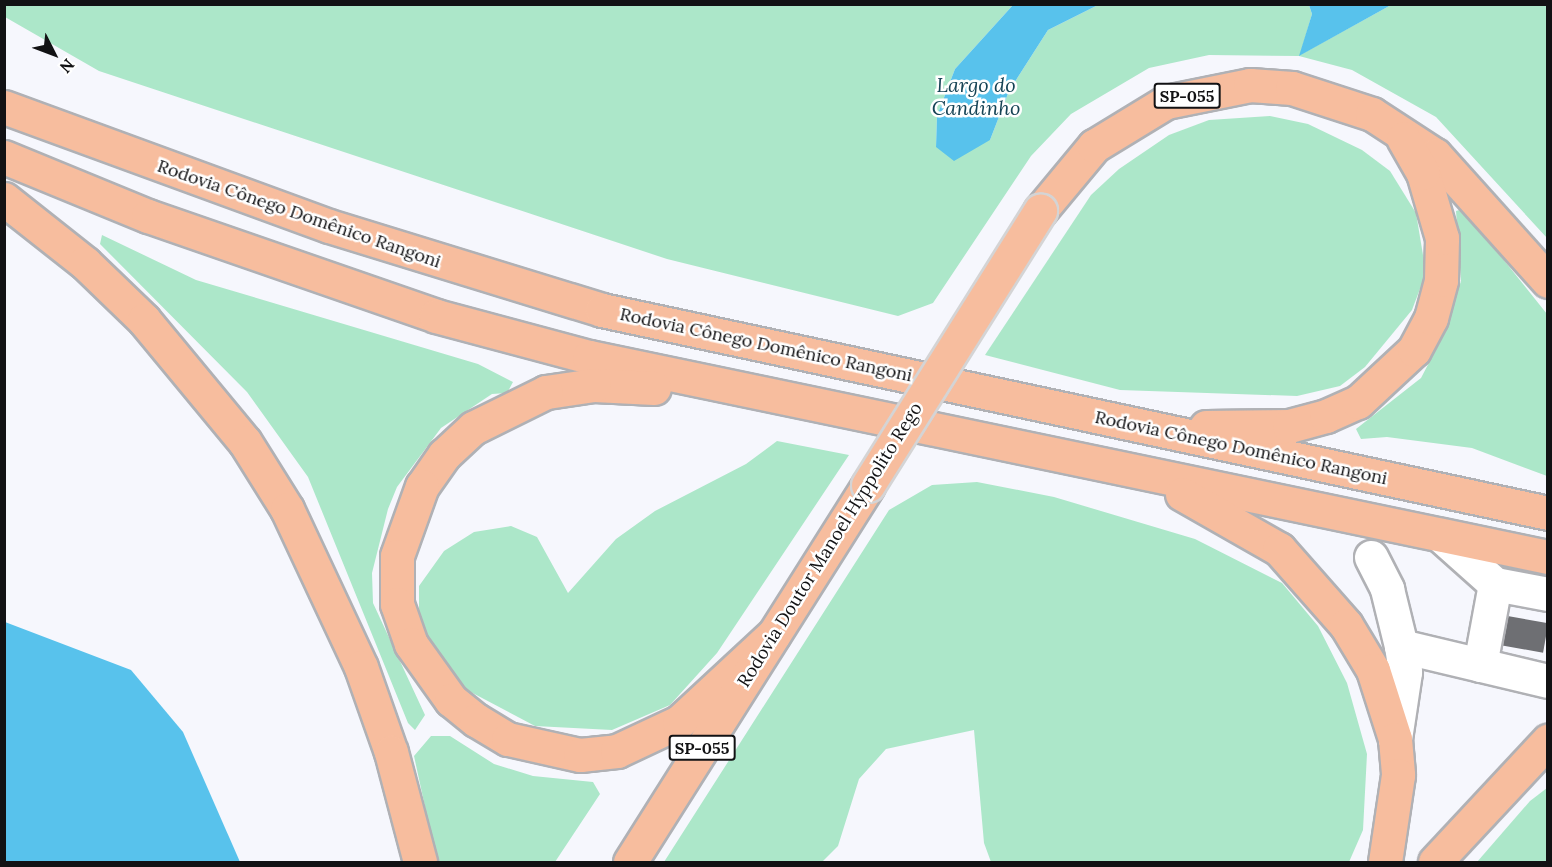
<!DOCTYPE html>
<html>
<head>
<meta charset="utf-8">
<style>
	body { margin:0 }
	#map { position:relative; width:1552px; height:867px; overflow:hidden; background:#f6f7fd; font-family:Lora,serif }
	div>[style] { position:absolute }
	.green>* { inset:0; background:#ace7c9 }
	.water>* { inset:0; background:#58c2ec }
	.building>* { inset:0; background:#6e6f73; transform-origin:0 0 }
	.roads { filter:drop-shadow(2px 0 #b0b1b5) drop-shadow(-2px 0 #b0b1b5) drop-shadow(0 2px #b0b1b5) drop-shadow(0 -2px #b0b1b5) }
	.minor>* { height:33px; margin:-16.5px; padding:0 16.5px; transform-origin:16.5px; border-radius:16.5px; background:#fff }
	.highway>* { height:33px; margin:-16.5px; padding:0 16.5px; transform-origin:16.5px; border-radius:16.5px; background:#f7bd9e }
	.bridges { filter:drop-shadow(2px 0 #d4d4d5) drop-shadow(-2px 0 #d4d4d5) drop-shadow(0 2px #d4d4d5) drop-shadow(0 -2px #d4d4d5) }
	.highway-bridge>* { height:33px; margin:-16.5px; padding:0 16.5px; transform-origin:16.5px; border-radius:16.5px; background:#f7bd9e }
	span { translate:-50% -50%; white-space:nowrap; text-align:center; line-height:1.15; -webkit-text-stroke:5px #fff; paint-order:stroke }
	.shield-label span { padding:2px 4px; background:#fff; border:2px solid; border-radius:4px; -webkit-text-stroke-width:0 }
	.shield-label { font-size:16px; color:#121214; font-weight:700 }
	.street-label { font-size:18px; color:#121214 }
	.water-label { font-size:20px; color:#154355; font-style:italic }
	.frame { position:absolute; inset:0; border:6px solid #121214; pointer-events:none }
	.north { position:absolute; left:24px; top:24px; width:60px; height:60px; -webkit-text-stroke:4px #fff; paint-order:stroke; rotate:132deg; font-size:16px; font-weight:700; line-height:24px; text-align:center; color:#121214 }
	.north::after { content:''; display:block; margin:auto; width:21px; height:27px; background:#121214; clip-path:polygon(50% 0,100% 100%,50% 72%,0 100%) }
</style>
</head>
<body>
<div id="map">
	<div class="green">
		<i style="clip-path:polygon(5px 4px,1013px 5px,955px 69px,937px 116px,936px 147px,990px 140px,1009px 91px,1048px 30px,1098px 5px,1309px 5px,1312px 14px,1300px 55px,1391px 5px,1547px 5px,1547px 238px,1436px 117px,1352px 70px,1299px 56px,1209px 55px,1149px 68px,1071px 114px,1031px 156px,933px 303px,898px 316px,667px 259px,99px 71px,5px 17px)"></i>
		<i style="clip-path:polygon(1270px 116px,1308px 124px,1362px 150px,1390px 171px,1416px 213px,1426px 273px,1412px 310px,1365px 367px,1340px 386px,1297px 396px,1120px 390px,985px 355px,1091px 195px,1119px 169px,1169px 135px,1209px 120px)"></i>
		<i style="clip-path:polygon(1463px 209px,1547px 314px,1547px 476px,1472px 448px,1387px 437px,1361px 439px,1356px 429px,1421px 378px,1444px 334px,1461px 281px,1456px 211px)"></i>
		<i style="clip-path:polygon(102px 235px,196px 280px,478px 364px,513px 382px,507px 393px,492px 394px,441px 428px,397px 487px,388px 509px,372px 573px,373px 603px,425px 715px,415px 730px,408px 723px,308px 477px,247px 392px,100px 244px)"></i>
		<i style="clip-path:polygon(777px 441px,849px 455px,717px 653px,670px 705px,612px 730px,535px 726px,465px 689px,433px 655px,419px 617px,419px 586px,444px 551px,474px 532px,511px 526px,537px 537px,568px 593px,616px 539px,655px 511px,746px 464px)"></i>
		<i style="clip-path:polygon(977px 482px,1054px 497px,1195px 539px,1282px 583px,1318px 626px,1347px 683px,1367px 754px,1363px 830px,1349px 862px,991px 862px,984px 843px,974px 730px,886px 749px,859px 779px,838px 846px,822px 862px,664px 862px,889px 510px,932px 485px)"></i>
		<i style="clip-path:polygon(431px 736px,450px 736px,494px 764px,533px 776px,593px 782px,600px 794px,555px 862px,437px 862px,414px 756px)"></i>
		<i style="clip-path:polygon(1547px 788px,1547px 862px,1477px 862px,1530px 801px)"></i>
	</div>
	<div class="water">
		<i style="clip-path:polygon(1013px 5px,1098px 5px,1048px 30px,1009px 91px,990px 140px,954px 161px,936px 147px,937px 116px,955px 69px)"></i>
		<i style="clip-path:polygon(1309px 5px,1391px 5px,1299px 56px,1312px 14px)"></i>
		<i style="clip-path:polygon(5px 622px,131px 670px,183px 732px,240px 862px,5px 862px)"></i>
	</div>
	<div class="building">
		<i style="left:1502px;top:615px;width:47px;height:30px;rotate:10deg"></i>
	</div>
	<div class="roads">
		<div class="minor">
			<i style="left:1440px;top:535px;width:74px;rotate:41.7deg"></i>
			<i style="left:1495px;top:584px;width:54px;rotate:10.7deg"></i>
			<i style="left:1371px;top:557px;width:36px;rotate:63deg"></i>
			<i style="left:1387px;top:589px;width:59px;rotate:76.2deg"></i>
			<i style="left:1401px;top:646px;width:26px;rotate:81deg"></i>
			<i style="left:1405px;top:672px;width:68px;rotate:98.5deg"></i>
			<i style="left:1401px;top:646px;width:151px;rotate:13.4deg"></i>
			<i style="left:1480px;top:665px;width:82px;rotate:-79.5deg"></i>
		</div>
		<div class="highway">
			<i style="left:4px;top:107px;width:346px;rotate:20.1deg"></i>
			<i style="left:329px;top:226px;width:286px;rotate:17.1deg"></i>
			<i style="left:602px;top:310px;width:968px;rotate:12.11deg"></i>
			<i style="left:4px;top:157px;width:156px;rotate:22.3deg"></i>
			<i style="left:148px;top:216px;width:305px;rotate:19.1deg"></i>
			<i style="left:436px;top:316px;width:158px;rotate:15deg"></i>
			<i style="left:589px;top:357px;width:980px;rotate:11.78deg"></i>
			<i style="left:4px;top:199px;width:103px;rotate:38.3deg"></i>
			<i style="left:85px;top:263px;width:82px;rotate:44deg"></i>
			<i style="left:144px;top:320px;width:158px;rotate:50.4deg"></i>
			<i style="left:245px;top:442px;width:79px;rotate:57.9deg"></i>
			<i style="left:287px;top:509px;width:174px;rotate:64.9deg"></i>
			<i style="left:361px;top:667px;width:90px;rotate:70.6deg"></i>
			<i style="left:391px;top:752px;width:114px;rotate:75.2deg"></i>
			<i style="left:1040px;top:211px;width:85px;rotate:-50.3deg"></i>
			<i style="left:1094px;top:146px;width:84px;rotate:-31.4deg"></i>
			<i style="left:1166px;top:102px;width:86px;rotate:-11.4deg"></i>
			<i style="left:1250px;top:85px;width:42px;rotate:4.1deg"></i>
			<i style="left:1292px;top:88px;width:84px;rotate:18deg"></i>
			<i style="left:1372px;top:114px;width:75px;rotate:33.1deg"></i>
			<i style="left:1435px;top:155px;width:169px;rotate:48.1deg"></i>
			<i style="left:654px;top:388px;width:60px;rotate:-177.1deg"></i>
			<i style="left:594px;top:385px;width:49px;rotate:171.7deg"></i>
			<i style="left:546px;top:392px;width:81px;rotate:153.7deg"></i>
			<i style="left:473px;top:428px;width:40px;rotate:137deg"></i>
			<i style="left:444px;top:455px;width:38px;rotate:125deg"></i>
			<i style="left:422px;top:486px;width:74px;rotate:109.7deg"></i>
			<i style="left:397px;top:556px;width:48px;rotate:90deg"></i>
			<i style="left:397px;top:604px;width:42px;rotate:70.7deg"></i>
			<i style="left:411px;top:644px;width:69px;rotate:54.5deg"></i>
			<i style="left:451px;top:700px;width:32px;rotate:39deg"></i>
			<i style="left:476px;top:720px;width:37px;rotate:31deg"></i>
			<i style="left:508px;top:739px;width:74px;rotate:12.5deg"></i>
			<i style="left:580px;top:755px;width:37px;rotate:-6deg"></i>
			<i style="left:617px;top:751px;width:68px;rotate:-25.1deg"></i>
			<i style="left:679px;top:722px;width:129px;rotate:-42.8deg"></i>
			<i style="left:1206px;top:427px;width:83px;rotate:-0.7deg"></i>
			<i style="left:1289px;top:426px;width:38px;rotate:-15deg"></i>
			<i style="left:1326px;top:416px;width:35px;rotate:-24deg"></i>
			<i style="left:1358px;top:402px;width:76px;rotate:-42.9deg"></i>
			<i style="left:1414px;top:350px;width:36px;rotate:-62deg"></i>
			<i style="left:1431px;top:318px;width:39px;rotate:-75deg"></i>
			<i style="left:1441px;top:280px;width:42px;rotate:-88.6deg"></i>
			<i style="left:1442px;top:238px;width:68px;rotate:-106.3deg"></i>
			<i style="left:1423px;top:173px;width:40px;rotate:-119.7deg"></i>
			<i style="left:1182px;top:494px;width:112px;rotate:29.6deg"></i>
			<i style="left:1279px;top:549px;width:101px;rotate:48.6deg"></i>
			<i style="left:1346px;top:625px;width:52px;rotate:59deg"></i>
			<i style="left:1373px;top:670px;width:72px;rotate:72.3deg"></i>
			<i style="left:1395px;top:739px;width:36px;rotate:85deg"></i>
			<i style="left:1398px;top:775px;width:88px;rotate:98.5deg"></i>
			<i style="left:630px;top:862px;width:446px;rotate:-57.7deg"></i>
			<i style="left:1435px;top:862px;width:166px;rotate:-47deg"></i>
		</div>
	</div>
	<div class="bridges">
		<div class="highway-bridge">
			<i style="left:868px;top:485px;width:324px;rotate:-57.9deg"></i>
		</div>
	</div>
	<div class="shield-label">
		<span style="left:1187px;top:96px">SP-055</span>
		<span style="left:702px;top:748px">SP-055</span>
	</div>
	<div class="street-label">
		<span style="left:299px;top:214px;rotate:19deg">Rodovia Cônego Domênico Rangoni</span>
		<span style="left:766px;top:345px;rotate:12deg">Rodovia Cônego Domênico Rangoni</span>
		<span style="left:1241px;top:448px;rotate:12deg">Rodovia Cônego Domênico Rangoni</span>
		<span style="left:830px;top:545px;rotate:-58deg">Rodovia Doutor Manoel Hyppolito Rego</span>
	</div>
	<div class="water-label">
		<span style="left:976px;top:96px">Largo do<br>Candinho</span>
	</div>
	<div class="frame"></div>
	<div class="north">N</div>
</div>
</body>
</html>
